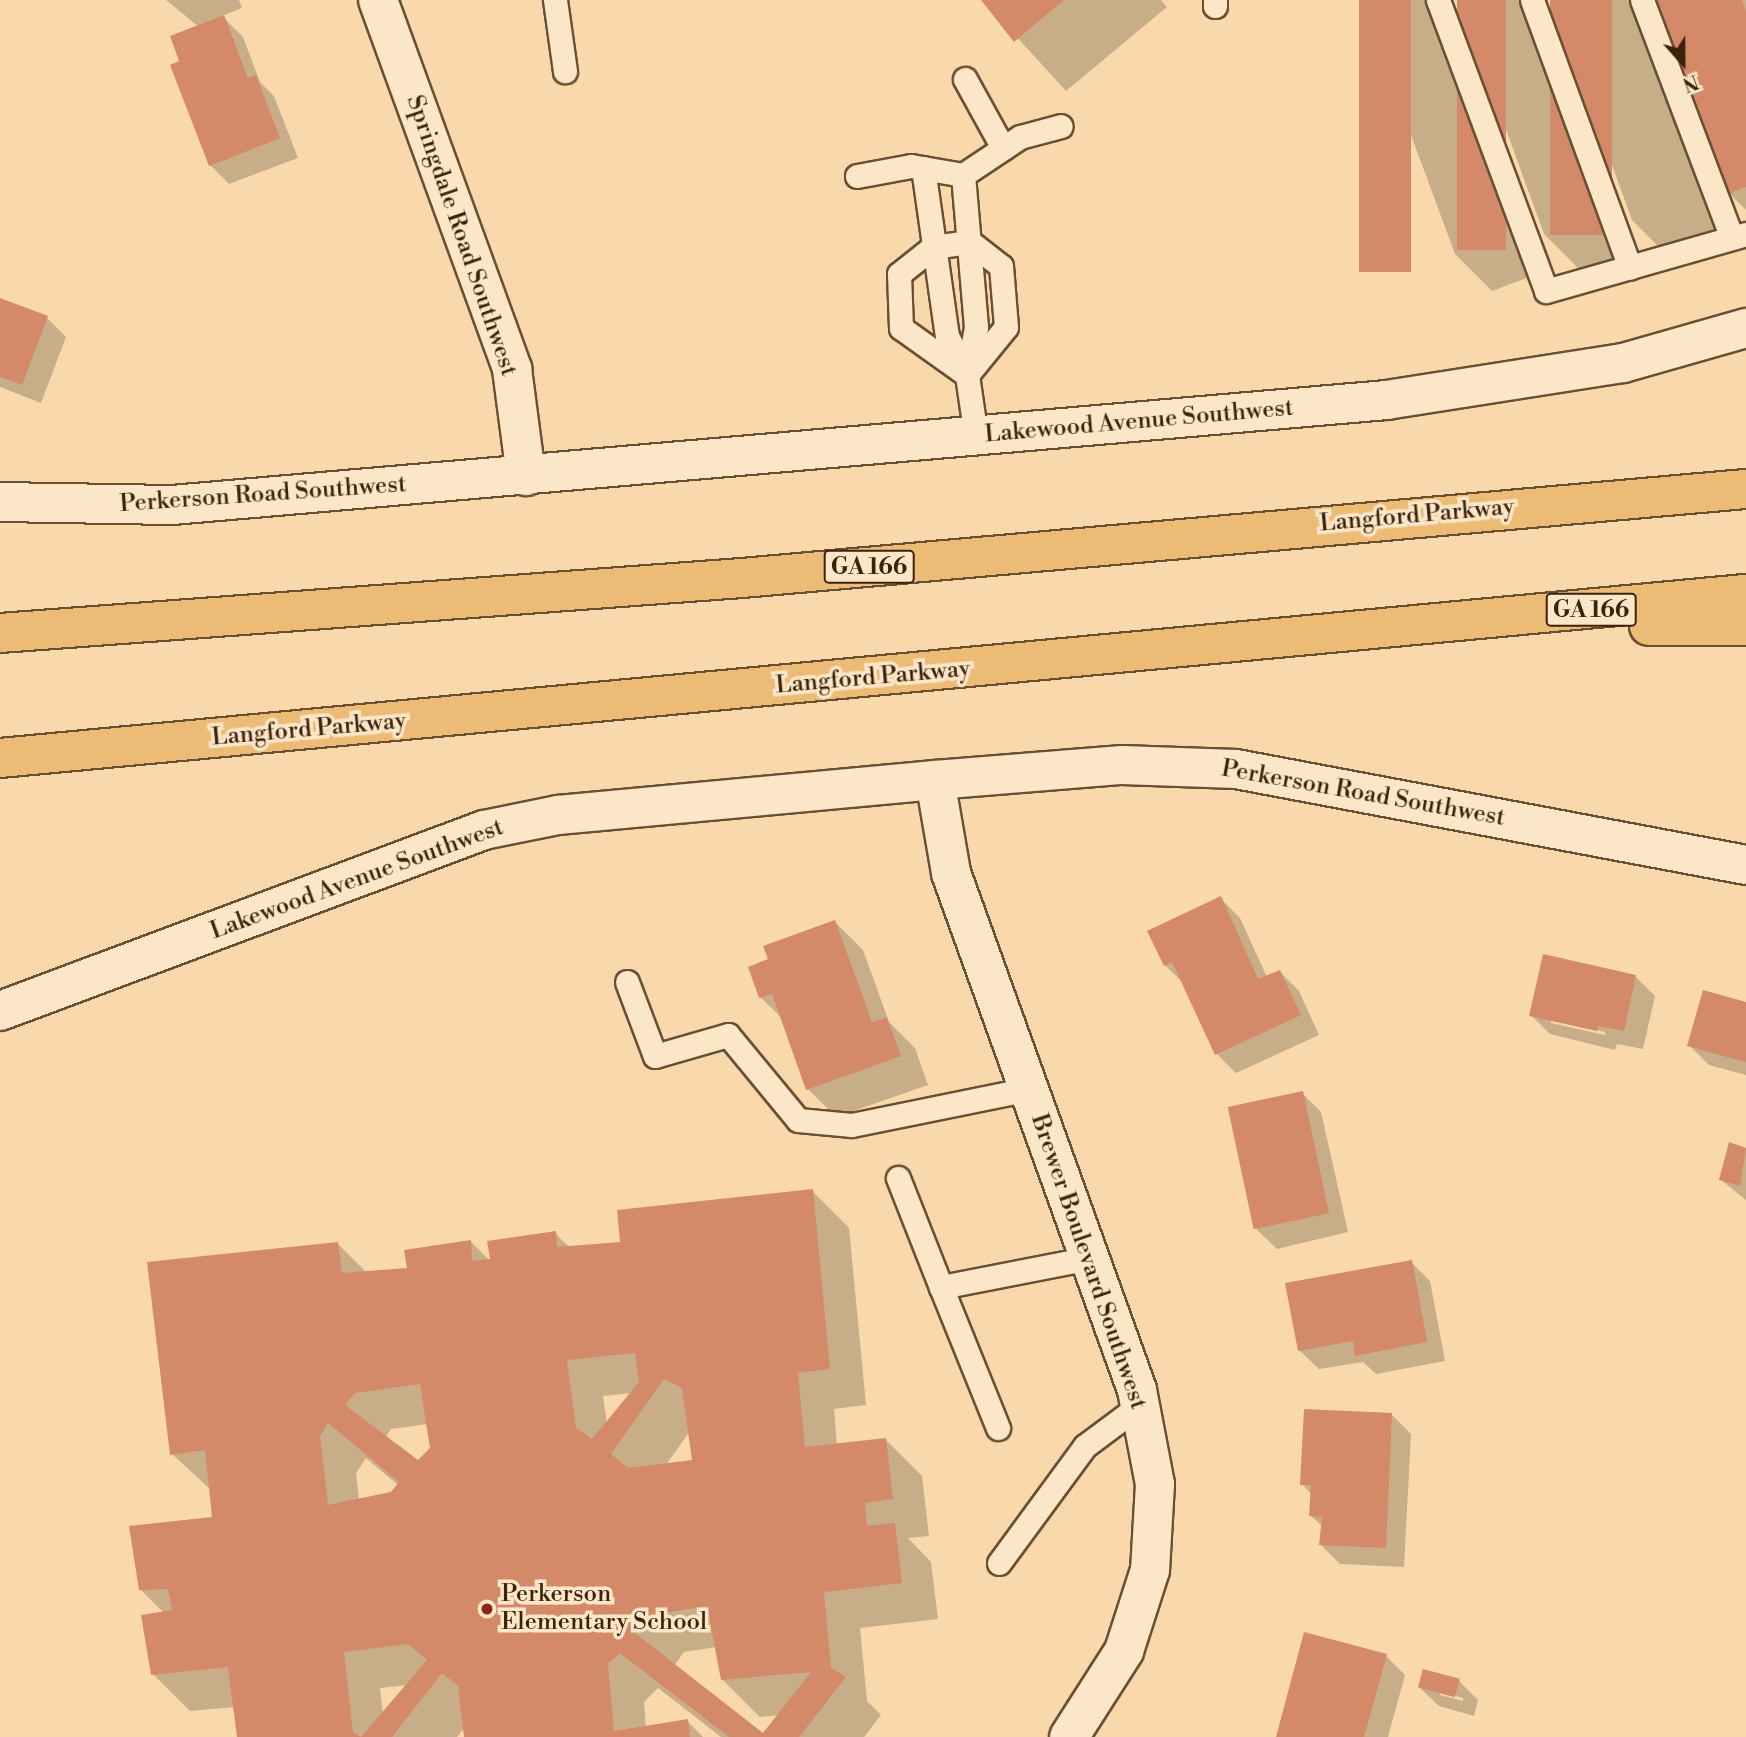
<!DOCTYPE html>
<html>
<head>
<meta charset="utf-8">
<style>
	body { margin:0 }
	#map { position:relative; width:1746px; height:1737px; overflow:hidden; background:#f9d9ab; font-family:"Libre Bodoni",serif }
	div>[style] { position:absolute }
	.shadow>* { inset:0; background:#0003 }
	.building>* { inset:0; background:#d48968; transform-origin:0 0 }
	.roads { filter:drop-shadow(2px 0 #6b4f33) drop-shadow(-2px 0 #6b4f33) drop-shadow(0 2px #6b4f33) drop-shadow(0 -2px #6b4f33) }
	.service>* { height:23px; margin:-11.5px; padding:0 11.5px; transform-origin:11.5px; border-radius:11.5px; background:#fbe6c8 }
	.minor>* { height:38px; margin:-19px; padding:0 19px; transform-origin:19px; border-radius:19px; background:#fbe6c8 }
	.tertiary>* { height:38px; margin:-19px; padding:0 19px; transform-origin:19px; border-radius:19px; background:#fbe6c8 }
	.motorway>* { height:38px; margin:-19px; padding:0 19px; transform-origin:19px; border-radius:19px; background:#ecbc76 }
	.dots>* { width:19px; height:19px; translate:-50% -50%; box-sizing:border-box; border:4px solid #fbe6c8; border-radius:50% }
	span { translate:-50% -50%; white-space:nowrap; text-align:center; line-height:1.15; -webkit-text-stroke:7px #fbe6c8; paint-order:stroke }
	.shield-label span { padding:2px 5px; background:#fbe6c8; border:2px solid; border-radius:5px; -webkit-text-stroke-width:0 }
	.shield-label { font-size:23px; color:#3c210b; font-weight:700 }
	.street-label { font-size:24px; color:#3c210b }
	.poi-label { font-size:24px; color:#3c210b }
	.left { translate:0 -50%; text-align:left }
	.north { position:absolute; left:1648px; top:28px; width:70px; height:70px; -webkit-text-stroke:5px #fbe6c8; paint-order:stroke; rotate:159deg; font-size:19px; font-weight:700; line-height:28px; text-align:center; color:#3c210b }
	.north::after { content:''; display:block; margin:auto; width:24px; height:32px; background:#3c210b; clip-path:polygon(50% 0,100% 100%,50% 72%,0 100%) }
</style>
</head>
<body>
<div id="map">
	<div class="shadow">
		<i style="clip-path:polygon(166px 0,239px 0,242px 8px,222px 16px,243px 37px,260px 82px,274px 96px,298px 158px,229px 184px,210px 165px,182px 62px,199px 27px)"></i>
		<i style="clip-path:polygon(983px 0,1161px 0,1167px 7px,1066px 91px)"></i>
		<i style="clip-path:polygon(1361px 0,1433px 0,1535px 275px,1492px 291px,1455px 254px)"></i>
		<i style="clip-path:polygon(1459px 0,1528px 0,1622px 256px,1581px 271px,1544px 234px)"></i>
		<i style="clip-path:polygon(1552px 0,1634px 0,1721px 238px,1669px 257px,1632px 220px)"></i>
		<i style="clip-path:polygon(1659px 0,1746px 0,1746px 210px,1729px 193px)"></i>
		<i style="clip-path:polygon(0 300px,47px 318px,66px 337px,41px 403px,0 387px)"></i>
		<i style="clip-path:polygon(1220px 898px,1240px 918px,1267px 977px,1280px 972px,1299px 991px,1319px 1035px,1236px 1073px,1217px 1054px,1184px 984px,1165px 965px)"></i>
		<i style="clip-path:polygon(835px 922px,863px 950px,889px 1022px,915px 1048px,928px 1085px,836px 1117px,808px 1089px,783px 1019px,760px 997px,771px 960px)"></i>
		<i style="clip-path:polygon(evenodd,1544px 956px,1636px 977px,1655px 996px,1643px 1049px,1617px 1044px,1615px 1050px,1550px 1034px,1531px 1015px,1544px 956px,1551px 1019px,1605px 1032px,1605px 1035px,1551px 1023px,1551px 1019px)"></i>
		<i style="clip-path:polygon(1746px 1003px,1746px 1075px,1709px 1065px,1689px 1045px)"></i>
		<i style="clip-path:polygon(1302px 1093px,1321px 1112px,1348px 1232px,1277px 1249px,1257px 1230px)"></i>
		<i style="clip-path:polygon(1730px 1145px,1746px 1150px,1746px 1200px,1721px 1180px)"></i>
		<i style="clip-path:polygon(evenodd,812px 1191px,849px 1228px,866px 1405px,834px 1409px,837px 1445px,885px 1439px,922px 1476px,929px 1536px,908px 1538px,931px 1562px,938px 1619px,860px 1628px,867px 1701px,881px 1715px,864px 1737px,721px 1737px,658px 1688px,644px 1702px,646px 1728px,687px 1721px,703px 1737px,466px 1737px,465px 1727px,457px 1737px,238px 1737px,235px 1707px,190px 1711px,153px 1674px,164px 1613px,140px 1589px,214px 1519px,211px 1490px,172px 1454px,338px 1244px,367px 1273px,409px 1270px,471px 1242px,492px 1263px,555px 1233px,570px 1248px,622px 1243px,812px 1191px,632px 1393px,607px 1424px,603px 1396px,632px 1393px,812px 1191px,428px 1424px,432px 1449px,418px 1462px,385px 1438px,391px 1429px,428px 1424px,812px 1191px,690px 1431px,694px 1462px,666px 1465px,690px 1431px,812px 1191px,366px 1458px,398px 1485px,392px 1493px,359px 1500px,356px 1473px,366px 1458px,812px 1191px,717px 1647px,723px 1680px,760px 1717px,780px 1715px,764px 1735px,674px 1666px,684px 1652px,717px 1647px,812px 1191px,408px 1685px,383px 1714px,380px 1688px,408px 1685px)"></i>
		<i style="clip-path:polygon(1411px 1262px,1430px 1281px,1445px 1361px,1376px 1374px,1363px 1362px,1319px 1369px,1299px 1350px)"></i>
		<i style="clip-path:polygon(1392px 1415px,1411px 1434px,1404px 1567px,1340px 1564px,1321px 1545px,1323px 1527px,1311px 1516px,1312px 1495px,1302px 1484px)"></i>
		<i style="clip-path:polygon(1386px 1656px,1405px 1675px,1388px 1737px,1278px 1737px)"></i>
		<i style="clip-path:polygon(evenodd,1459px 1681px,1478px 1700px,1474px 1716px,1439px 1706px,1419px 1687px,1459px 1681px,1440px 1692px,1463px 1698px,1463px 1701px,1440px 1695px,1440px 1692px)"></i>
	</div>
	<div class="building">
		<i style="clip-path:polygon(981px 0,1064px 0,1014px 42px)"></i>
		<i style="left:1359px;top:0;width:52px;height:272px"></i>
		<i style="left:1457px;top:0;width:49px;height:250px"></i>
		<i style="left:1550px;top:0;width:62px;height:235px"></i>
		<i style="clip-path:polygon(1657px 0,1742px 0,1746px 12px,1746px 187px,1728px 194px)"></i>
		<i style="clip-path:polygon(224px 15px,248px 78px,256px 75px,280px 138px,209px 166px,170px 65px,179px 61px,170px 36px)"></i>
		<i style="clip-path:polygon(0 298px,48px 316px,22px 385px,0 377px)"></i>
		<i style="clip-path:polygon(1221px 896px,1258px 979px,1280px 970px,1301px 1015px,1215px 1055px,1172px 962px,1164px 966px,1147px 931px)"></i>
		<i style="clip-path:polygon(835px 920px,872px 1022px,887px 1018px,901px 1056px,806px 1090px,772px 994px,759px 998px,748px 967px,768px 959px,763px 946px)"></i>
		<i style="clip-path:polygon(1543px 954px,1636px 975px,1624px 1031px,1598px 1026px,1597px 1031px,1529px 1016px)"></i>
		<i style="clip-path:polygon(1703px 990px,1746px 1002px,1746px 1062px,1687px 1046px)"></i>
		<i style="left:1303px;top:1091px;width:125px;height:77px;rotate:78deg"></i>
		<i style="clip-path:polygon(1729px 1142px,1746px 1148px,1740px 1186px,1719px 1180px)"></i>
		<i style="clip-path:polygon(evenodd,813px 1189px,830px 1369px,798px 1373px,805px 1447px,886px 1438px,893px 1499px,865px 1503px,867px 1526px,895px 1523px,902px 1583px,824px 1592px,831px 1668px,846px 1677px,799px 1737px,729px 1737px,620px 1653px,608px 1664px,614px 1731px,688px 1719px,690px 1737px,464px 1737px,458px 1686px,442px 1673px,392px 1737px,237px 1737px,228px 1667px,151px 1675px,141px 1615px,172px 1610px,168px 1589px,139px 1590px,129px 1526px,212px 1517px,205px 1450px,170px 1455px,147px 1262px,338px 1242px,342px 1273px,407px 1268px,404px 1250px,471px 1240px,472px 1261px,490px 1259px,487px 1241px,556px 1231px,557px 1247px,620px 1242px,617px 1210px,813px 1189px,635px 1353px,639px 1382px,592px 1439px,576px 1428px,567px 1360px,635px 1353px,813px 1189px,664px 1379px,682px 1388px,692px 1460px,628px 1468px,611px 1454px,664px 1379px,813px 1189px,420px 1384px,430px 1448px,418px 1460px,345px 1405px,355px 1393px,420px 1384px,813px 1189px,328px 1423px,399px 1482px,391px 1492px,328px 1505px,320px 1436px,328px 1423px,813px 1189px,707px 1606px,721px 1680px,811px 1672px,763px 1733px,635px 1633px,647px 1616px,707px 1606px,813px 1189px,408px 1644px,427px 1660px,361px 1737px,353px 1732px,344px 1652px,408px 1644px)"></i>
		<i style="clip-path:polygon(1412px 1260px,1427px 1342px,1355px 1356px,1353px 1341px,1298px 1351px,1285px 1283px)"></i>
		<i style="clip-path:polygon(1304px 1409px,1392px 1413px,1386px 1548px,1319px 1545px,1322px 1517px,1309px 1516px,1311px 1485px,1300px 1485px)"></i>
		<i style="clip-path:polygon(1304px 1632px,1387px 1654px,1364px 1737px,1276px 1737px)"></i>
		<i style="left:1423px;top:1669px;width:38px;height:19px;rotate:15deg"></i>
	</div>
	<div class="roads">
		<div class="service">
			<i style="left:555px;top:0;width:72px;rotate:82deg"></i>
			<i style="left:1215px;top:0;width:6px;rotate:90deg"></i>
			<i style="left:1438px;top:0;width:310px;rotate:69.6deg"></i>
			<i style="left:1546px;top:291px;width:208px;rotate:-15.9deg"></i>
			<i style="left:1532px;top:0;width:285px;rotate:69.9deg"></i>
			<i style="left:1642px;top:0;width:254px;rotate:69.3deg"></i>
			<i style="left:965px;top:79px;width:79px;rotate:61.2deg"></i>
			<i style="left:923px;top:168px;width:170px;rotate:81.9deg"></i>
			<i style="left:947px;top:336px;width:37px;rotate:63deg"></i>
			<i style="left:963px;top:175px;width:153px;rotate:85.1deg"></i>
			<i style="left:976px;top:327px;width:49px;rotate:100.6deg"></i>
			<i style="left:967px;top:375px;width:63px;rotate:81.7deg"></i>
			<i style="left:857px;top:176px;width:55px;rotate:-10.5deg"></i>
			<i style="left:911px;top:166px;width:53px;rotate:9.8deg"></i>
			<i style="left:963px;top:175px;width:69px;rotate:-33.7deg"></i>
			<i style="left:1020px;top:137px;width:42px;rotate:-15deg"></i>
			<i style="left:970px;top:242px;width:39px;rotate:38deg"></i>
			<i style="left:1001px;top:266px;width:61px;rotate:85.3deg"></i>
			<i style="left:1006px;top:327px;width:62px;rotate:129.1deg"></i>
			<i style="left:967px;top:375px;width:81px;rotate:-144.5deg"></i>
			<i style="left:901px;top:328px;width:54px;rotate:-92.1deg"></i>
			<i style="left:899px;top:274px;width:43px;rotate:-38.5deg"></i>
			<i style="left:933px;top:247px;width:37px;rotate:-8deg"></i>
			<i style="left:627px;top:982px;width:79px;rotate:69.3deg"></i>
			<i style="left:655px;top:1056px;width:76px;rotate:-16deg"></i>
			<i style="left:728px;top:1035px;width:110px;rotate:50.5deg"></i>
			<i style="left:798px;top:1120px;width:54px;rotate:5.3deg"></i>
			<i style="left:852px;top:1125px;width:181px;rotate:-11.5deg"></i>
			<i style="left:898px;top:1178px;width:117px;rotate:68.5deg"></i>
			<i style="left:998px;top:1428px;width:152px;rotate:-112deg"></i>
			<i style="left:941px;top:1287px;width:152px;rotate:-11deg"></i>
			<i style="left:999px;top:1563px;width:145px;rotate:-53.7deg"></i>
			<i style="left:1085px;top:1446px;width:69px;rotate:-36.7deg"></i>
		</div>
		<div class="minor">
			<i style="left:378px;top:0;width:393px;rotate:70deg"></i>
			<i style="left:512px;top:369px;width:108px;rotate:82.5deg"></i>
			<i style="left:935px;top:780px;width:94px;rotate:80.2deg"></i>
			<i style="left:951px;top:873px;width:549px;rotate:70.21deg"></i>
			<i style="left:1137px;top:1390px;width:96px;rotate:79.2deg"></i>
			<i style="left:1155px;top:1484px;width:86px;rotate:93.3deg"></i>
			<i style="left:1150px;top:1570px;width:85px;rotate:107.8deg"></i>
			<i style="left:1124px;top:1651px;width:102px;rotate:122.6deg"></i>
		</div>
		<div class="tertiary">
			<i style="left:0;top:502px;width:172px;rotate:1deg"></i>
			<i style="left:172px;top:505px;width:1219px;rotate:-4.94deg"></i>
			<i style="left:1386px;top:400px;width:240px;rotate:-8.9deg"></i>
			<i style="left:1623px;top:363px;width:128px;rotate:-15.9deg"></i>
			<i style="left:0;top:1011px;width:517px;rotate:-20.5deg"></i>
			<i style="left:484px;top:830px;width:76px;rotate:-11.5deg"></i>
			<i style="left:558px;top:815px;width:379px;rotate:-5.3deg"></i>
			<i style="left:935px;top:780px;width:188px;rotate:-4.6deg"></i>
			<i style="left:1122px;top:765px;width:114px;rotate:2deg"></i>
			<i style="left:1236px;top:769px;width:519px;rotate:10.66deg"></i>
		</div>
		<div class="motorway">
			<i style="left:1649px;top:626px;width:97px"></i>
			<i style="left:0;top:633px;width:744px;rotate:-4.24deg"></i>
			<i style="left:742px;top:578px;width:1008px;rotate:-5.07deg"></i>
			<i style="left:0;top:758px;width:1754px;rotate:-5.37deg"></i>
		</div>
	</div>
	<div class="dots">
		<i style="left:487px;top:1609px;background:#8f2418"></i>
	</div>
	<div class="shield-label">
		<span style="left:869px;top:567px">GA 166</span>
		<span style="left:1591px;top:610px">GA 166</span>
	</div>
	<div class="street-label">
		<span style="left:461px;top:236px;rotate:71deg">Springdale Road Southwest</span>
		<span style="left:1139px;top:422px;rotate:-5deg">Lakewood Avenue Southwest</span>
		<span style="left:263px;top:495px;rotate:-4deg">Perkerson Road Southwest</span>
		<span style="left:1417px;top:516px;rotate:-5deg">Langford Parkway</span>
		<span style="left:873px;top:678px;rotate:-5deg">Langford Parkway</span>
		<span style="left:309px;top:730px;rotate:-5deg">Langford Parkway</span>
		<span style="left:1363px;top:794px;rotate:10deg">Perkerson Road Southwest</span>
		<span style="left:357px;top:880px;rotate:-20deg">Lakewood Avenue Southwest</span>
		<span style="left:1088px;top:1262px;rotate:71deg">Brewer Boulevard Southwest</span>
	</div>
	<div class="poi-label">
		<span class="left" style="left:501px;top:1609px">Perkerson<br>Elementary School</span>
	</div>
	<div class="north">N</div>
</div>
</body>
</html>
